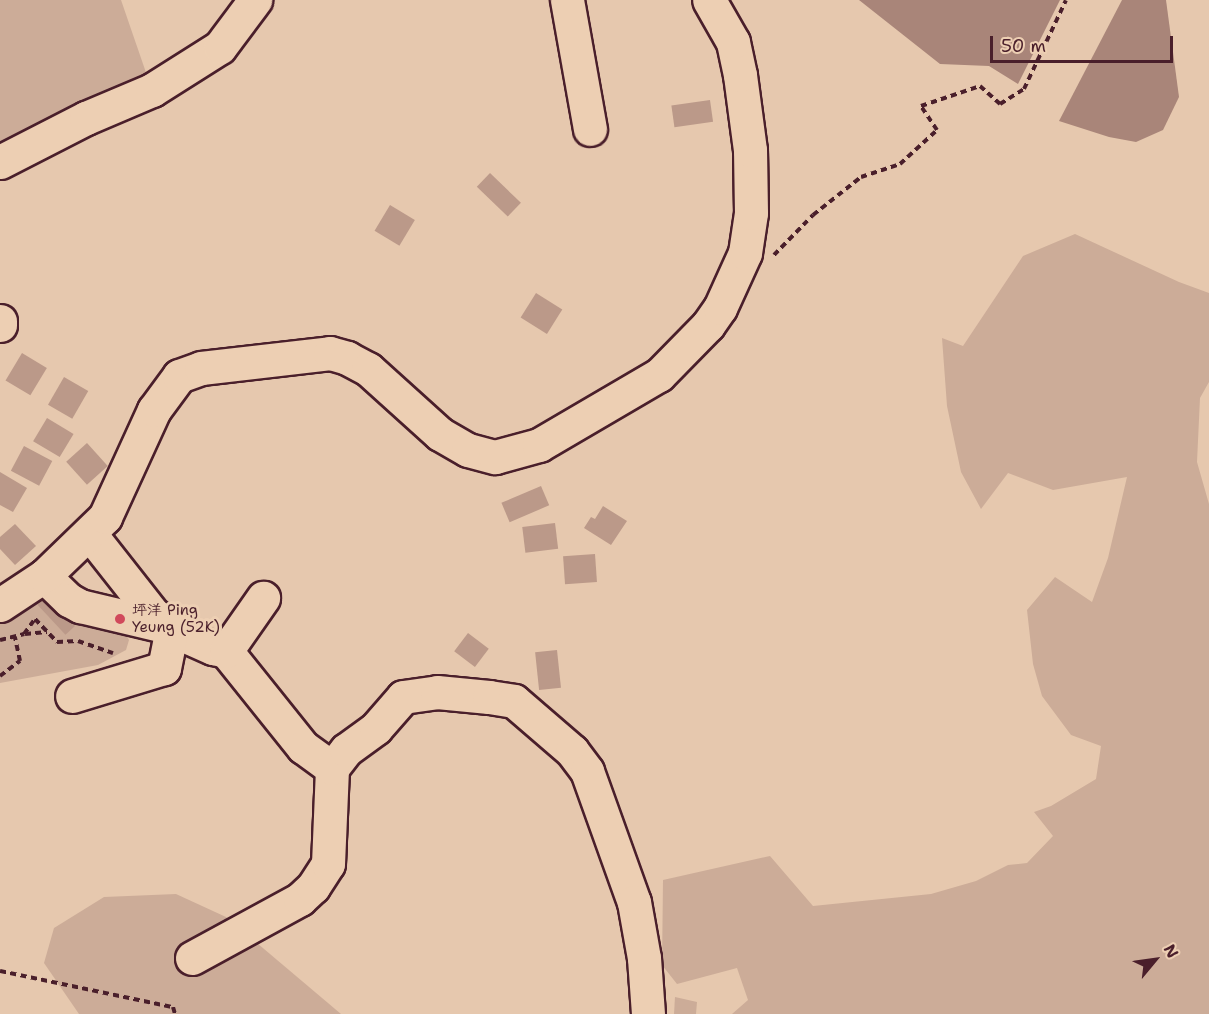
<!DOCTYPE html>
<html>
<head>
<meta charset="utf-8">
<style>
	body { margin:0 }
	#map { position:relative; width:1209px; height:1014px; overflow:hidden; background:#e6c8ae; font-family:"Shantell Sans","LXGW WenKai TC",sans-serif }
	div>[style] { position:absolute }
	.green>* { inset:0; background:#ccac98 }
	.water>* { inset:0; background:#a98579 }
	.building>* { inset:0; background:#bb9989; transform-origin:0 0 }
	.path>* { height:4px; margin-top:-2px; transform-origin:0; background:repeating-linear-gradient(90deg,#4a1f2b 0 6px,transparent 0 10.5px) }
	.roads { filter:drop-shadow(2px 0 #4a1f2b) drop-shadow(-2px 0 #4a1f2b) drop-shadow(0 2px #4a1f2b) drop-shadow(0 -2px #4a1f2b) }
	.minor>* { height:33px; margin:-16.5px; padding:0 16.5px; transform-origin:16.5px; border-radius:16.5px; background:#edcfb3 }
	.dots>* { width:16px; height:16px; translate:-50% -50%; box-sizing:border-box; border:3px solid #edcfb3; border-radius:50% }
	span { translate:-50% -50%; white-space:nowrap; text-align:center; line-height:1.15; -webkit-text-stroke:6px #edcfb3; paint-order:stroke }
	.poi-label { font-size:15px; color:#4a1f2b }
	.left { translate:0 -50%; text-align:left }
	.north { position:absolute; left:1125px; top:930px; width:60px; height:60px; -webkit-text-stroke:4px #edcfb3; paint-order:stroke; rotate:61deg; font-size:16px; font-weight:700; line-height:24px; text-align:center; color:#4a1f2b }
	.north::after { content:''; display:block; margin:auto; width:21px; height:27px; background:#4a1f2b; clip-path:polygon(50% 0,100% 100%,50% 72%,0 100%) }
	.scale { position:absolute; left:990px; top:36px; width:183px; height:27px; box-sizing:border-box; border:3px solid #4a1f2b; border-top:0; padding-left:8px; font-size:18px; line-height:21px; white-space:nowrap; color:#4a1f2b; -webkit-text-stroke:4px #edcfb3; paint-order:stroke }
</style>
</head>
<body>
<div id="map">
	<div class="green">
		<i style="clip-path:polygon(0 0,121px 0,152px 90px,0 159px)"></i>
		<i style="clip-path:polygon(1075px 234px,1179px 282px,1209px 293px,1209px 382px,1200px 398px,1197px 462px,1209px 504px,1209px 1014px,732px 1014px,748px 1000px,737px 968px,677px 984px,662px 965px,663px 880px,770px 856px,813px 906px,931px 894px,976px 881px,1008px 865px,1027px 863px,1053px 836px,1034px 812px,1051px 806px,1096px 779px,1101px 746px,1071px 735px,1042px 696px,1033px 664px,1027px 610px,1055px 577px,1092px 602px,1108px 558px,1127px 477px,1053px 490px,1008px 473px,981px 509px,961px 472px,947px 406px,942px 338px,963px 346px,1023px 256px)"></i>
		<i style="clip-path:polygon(39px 594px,124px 631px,129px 640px,126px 650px,98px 665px,0 683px,0 617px)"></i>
		<i style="clip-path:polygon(176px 894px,226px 917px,341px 1014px,79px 1014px,44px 963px,54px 928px,104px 897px)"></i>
		<i style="clip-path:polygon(675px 997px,697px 1002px,696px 1014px,674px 1014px)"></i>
	</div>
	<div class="water">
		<i style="clip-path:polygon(859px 0,1060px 0,1018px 84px,989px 66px,940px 64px)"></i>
		<i style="clip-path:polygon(1122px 0,1166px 0,1179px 97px,1163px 130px,1136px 142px,1109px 137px,1059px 121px)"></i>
	</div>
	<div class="building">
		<i style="left:710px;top:100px;width:22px;height:39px;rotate:82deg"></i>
		<i style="left:490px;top:173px;width:43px;height:19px;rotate:44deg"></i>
		<i style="left:390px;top:205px;width:29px;height:30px;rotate:31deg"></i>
		<i style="left:536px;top:293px;width:31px;height:29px;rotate:32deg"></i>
		<i style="left:22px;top:353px;width:29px;height:32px;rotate:31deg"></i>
		<i style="left:64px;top:377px;width:28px;height:32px;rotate:30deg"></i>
		<i style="left:47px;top:418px;width:31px;height:27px;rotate:31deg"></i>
		<i style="left:87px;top:443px;width:31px;height:28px;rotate:48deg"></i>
		<i style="left:24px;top:446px;width:32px;height:28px;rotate:28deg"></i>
		<i style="clip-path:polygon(0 472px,27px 488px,13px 512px,0 505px)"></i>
		<i style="left:541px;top:486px;width:21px;height:43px;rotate:67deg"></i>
		<i style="clip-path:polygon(603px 506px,627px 521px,611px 545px,584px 528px,591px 517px,595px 519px)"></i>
		<i style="left:555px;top:523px;width:26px;height:33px;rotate:83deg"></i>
		<i style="clip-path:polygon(15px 524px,36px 546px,15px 565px,0 549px,0 537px)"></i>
		<i style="left:595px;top:554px;width:28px;height:32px;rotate:86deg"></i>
		<i style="left:47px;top:596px;width:41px;height:13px;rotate:47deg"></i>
		<i style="left:468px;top:633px;width:26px;height:23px;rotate:37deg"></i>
		<i style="left:557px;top:650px;width:38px;height:22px;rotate:84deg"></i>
	</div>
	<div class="path">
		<i style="left:774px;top:255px;width:56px;rotate:-45.7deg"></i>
		<i style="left:813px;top:215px;width:61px;rotate:-38.4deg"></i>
		<i style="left:861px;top:177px;width:41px;rotate:-18.4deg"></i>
		<i style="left:900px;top:164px;width:50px;rotate:-42.6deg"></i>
		<i style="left:937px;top:130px;width:29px;rotate:-124deg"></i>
		<i style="left:921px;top:106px;width:62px;rotate:-18.7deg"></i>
		<i style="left:980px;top:86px;width:27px;rotate:42deg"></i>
		<i style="left:1000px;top:104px;width:28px;rotate:-32deg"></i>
		<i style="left:1024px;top:89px;width:98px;rotate:-64.7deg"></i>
		<i style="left:25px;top:634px;width:22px;rotate:-5deg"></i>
		<i style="left:0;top:640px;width:25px;rotate:-14deg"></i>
		<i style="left:24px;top:634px;width:19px;rotate:-54deg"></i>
		<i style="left:35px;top:619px;width:32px;rotate:46deg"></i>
		<i style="left:57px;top:642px;width:21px;rotate:-3deg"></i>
		<i style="left:78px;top:641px;width:37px;rotate:19deg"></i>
		<i style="left:0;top:676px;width:25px;rotate:-37deg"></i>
		<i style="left:20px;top:661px;width:25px;rotate:-102deg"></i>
		<i style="left:0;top:971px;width:177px;rotate:11.8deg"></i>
		<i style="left:173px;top:1007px;width:7px;rotate:74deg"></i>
	</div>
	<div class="roads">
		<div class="minor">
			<i style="left:567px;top:0;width:131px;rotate:79.9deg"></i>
			<i style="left:0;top:162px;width:97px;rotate:-27.1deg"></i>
			<i style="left:86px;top:118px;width:72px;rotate:-23deg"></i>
			<i style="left:152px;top:90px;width:80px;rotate:-32.3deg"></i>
			<i style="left:220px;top:47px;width:59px;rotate:-53.3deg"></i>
			<i style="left:0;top:321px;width:4px;rotate:90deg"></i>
			<i style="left:90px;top:534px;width:102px;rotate:51.8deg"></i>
			<i style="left:153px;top:614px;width:34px;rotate:36deg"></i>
			<i style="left:181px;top:634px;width:35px;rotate:24deg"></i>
			<i style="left:213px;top:648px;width:13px;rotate:13deg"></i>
			<i style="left:226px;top:651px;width:123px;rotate:51.3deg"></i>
			<i style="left:303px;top:747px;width:36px;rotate:36deg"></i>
			<i style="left:44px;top:576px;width:35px;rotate:44deg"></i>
			<i style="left:69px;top:600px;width:13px;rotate:29deg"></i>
			<i style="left:80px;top:606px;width:95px;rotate:13.4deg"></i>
			<i style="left:172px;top:628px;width:41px;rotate:101.3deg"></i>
			<i style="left:164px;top:668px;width:96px;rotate:163.1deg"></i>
			<i style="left:0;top:605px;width:53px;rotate:-33.4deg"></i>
			<i style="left:44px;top:576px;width:85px;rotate:-44deg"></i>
			<i style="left:105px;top:517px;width:118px;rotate:-65.4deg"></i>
			<i style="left:154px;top:410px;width:42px;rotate:-53.7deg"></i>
			<i style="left:179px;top:376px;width:23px;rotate:-20deg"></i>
			<i style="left:201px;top:368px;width:130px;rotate:-6.6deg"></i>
			<i style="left:330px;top:353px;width:18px;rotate:16deg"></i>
			<i style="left:347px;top:358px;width:24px;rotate:28deg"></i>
			<i style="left:368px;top:369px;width:97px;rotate:42.1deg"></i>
			<i style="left:440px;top:434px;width:32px;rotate:30deg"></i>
			<i style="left:468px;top:450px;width:28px;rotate:15deg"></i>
			<i style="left:495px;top:457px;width:46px;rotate:-15.3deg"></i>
			<i style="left:539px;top:445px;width:139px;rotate:-30.3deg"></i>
			<i style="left:659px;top:375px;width:70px;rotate:-45.6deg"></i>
			<i style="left:708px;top:325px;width:21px;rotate:-55deg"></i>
			<i style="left:720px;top:308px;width:60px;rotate:-65.6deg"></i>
			<i style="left:745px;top:253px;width:40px;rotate:-81.5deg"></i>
			<i style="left:751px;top:213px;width:63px;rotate:-90.9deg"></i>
			<i style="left:750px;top:150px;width:76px;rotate:-97.6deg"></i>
			<i style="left:740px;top:75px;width:34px;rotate:-102deg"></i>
			<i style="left:733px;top:42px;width:48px;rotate:-119.7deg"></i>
			<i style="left:226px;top:651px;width:65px;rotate:-55.1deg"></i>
			<i style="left:192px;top:958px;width:123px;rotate:-28.6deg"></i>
			<i style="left:300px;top:899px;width:18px;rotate:-43deg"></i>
			<i style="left:313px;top:887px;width:27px;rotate:-57deg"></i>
			<i style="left:328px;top:864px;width:96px;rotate:-87.6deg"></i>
			<i style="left:332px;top:768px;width:23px;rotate:-52deg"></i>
			<i style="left:346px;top:750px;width:37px;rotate:-36deg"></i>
			<i style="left:376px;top:728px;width:41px;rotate:-48.9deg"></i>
			<i style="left:403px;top:697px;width:34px;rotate:-8deg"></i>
			<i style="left:437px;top:692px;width:52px;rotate:5.5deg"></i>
			<i style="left:489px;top:697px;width:25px;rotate:9deg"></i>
			<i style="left:514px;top:701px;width:77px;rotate:40.8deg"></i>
			<i style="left:572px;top:751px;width:25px;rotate:53deg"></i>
			<i style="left:587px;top:771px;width:139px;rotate:70.3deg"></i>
			<i style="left:634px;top:902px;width:57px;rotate:79.9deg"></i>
			<i style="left:644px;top:958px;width:56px;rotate:85.9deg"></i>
		</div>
	</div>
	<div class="dots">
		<i style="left:120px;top:619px;background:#d1495b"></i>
	</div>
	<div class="poi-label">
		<span class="left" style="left:132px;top:619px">坪洋 Ping<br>Yeung (52K)</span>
	</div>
	<div class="north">N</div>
	<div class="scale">50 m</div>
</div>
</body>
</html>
